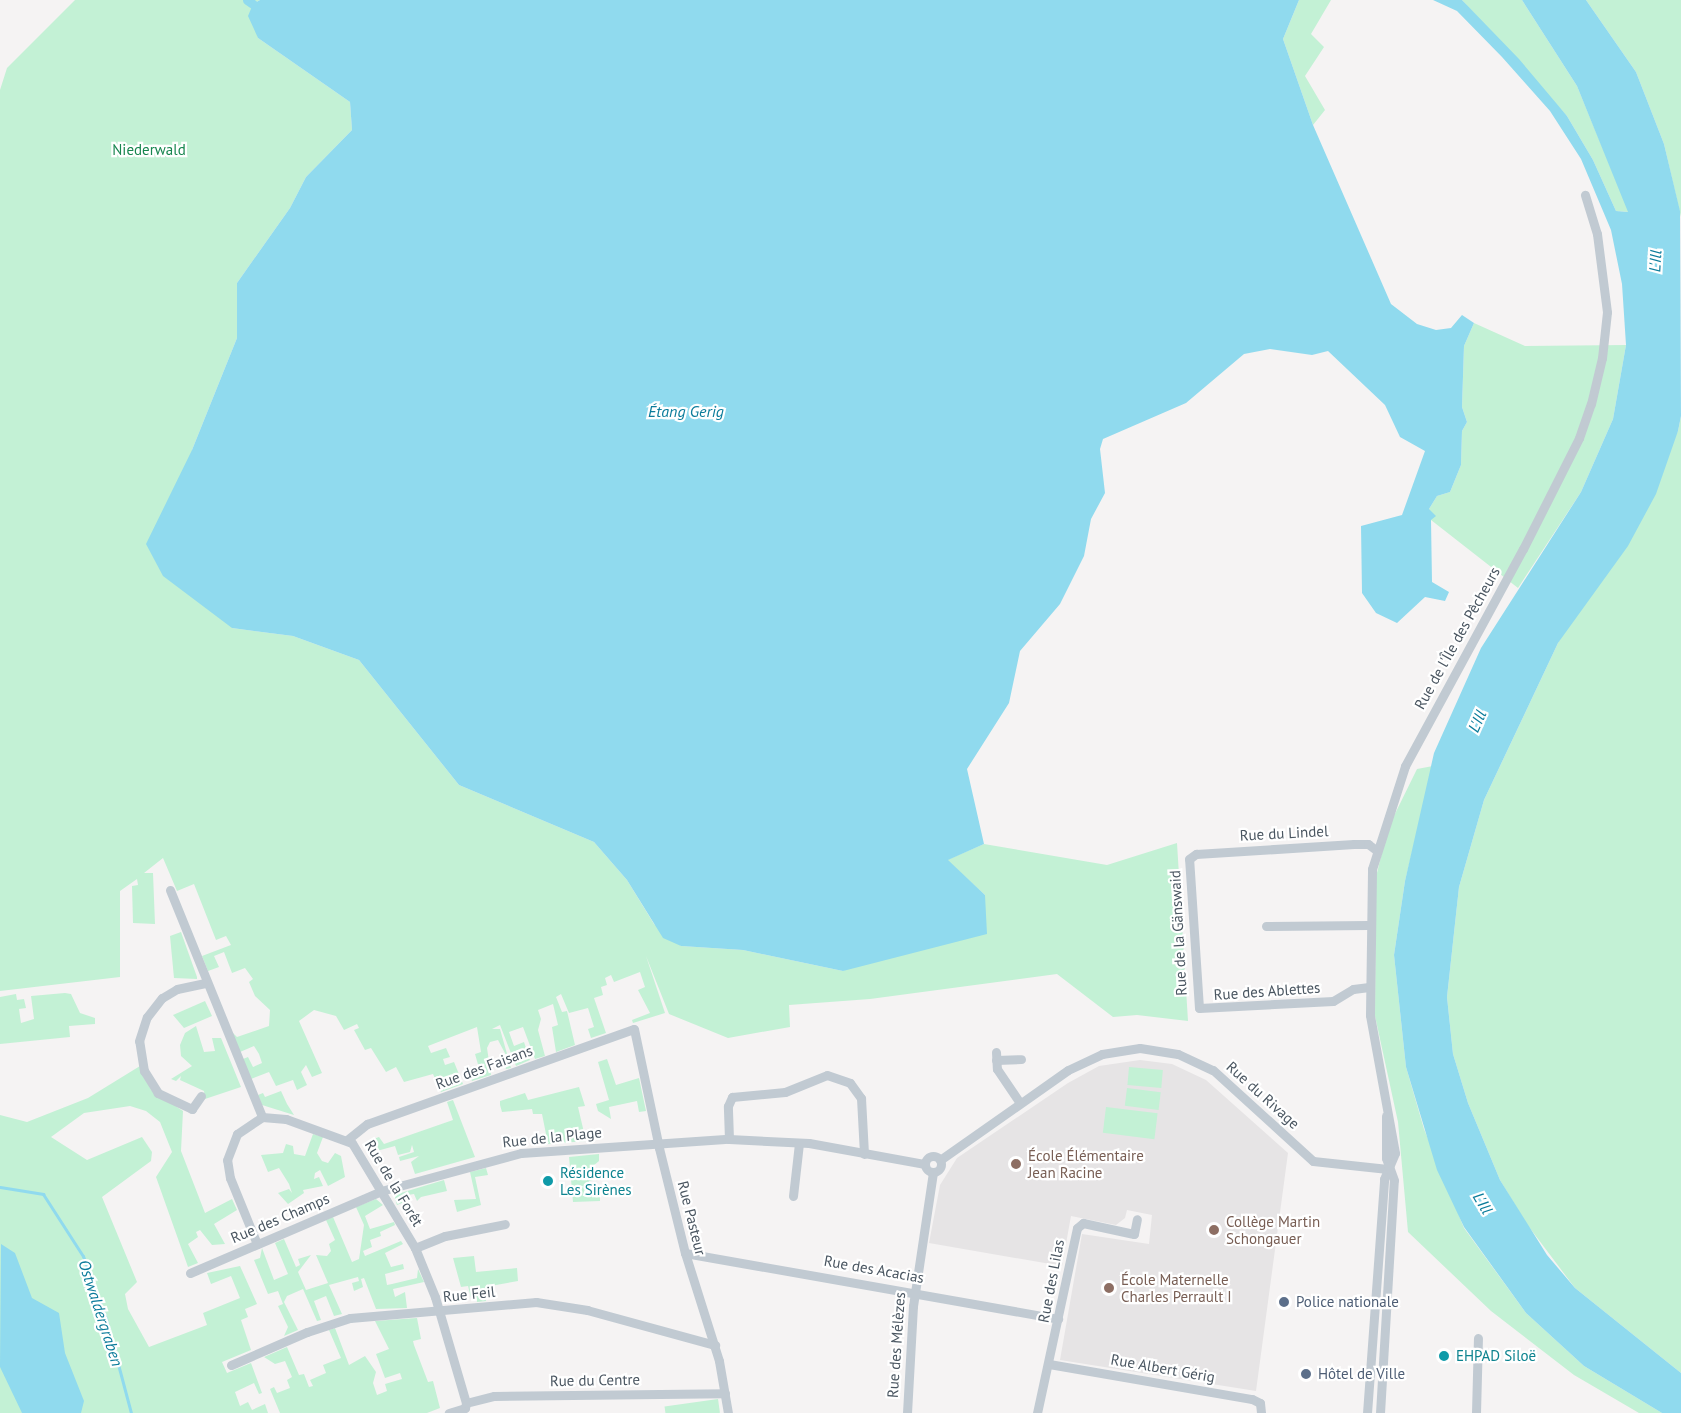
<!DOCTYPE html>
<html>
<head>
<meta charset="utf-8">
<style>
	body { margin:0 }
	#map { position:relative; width:1681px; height:1413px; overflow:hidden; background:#f5f3f3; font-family:"PT Sans",sans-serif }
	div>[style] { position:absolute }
	.education>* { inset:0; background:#e6e4e5 }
	.green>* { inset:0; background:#c3f1d5; transform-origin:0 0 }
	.water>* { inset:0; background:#90daee }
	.stream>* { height:3px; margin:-1.5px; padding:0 1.5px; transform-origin:1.5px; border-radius:1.5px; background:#90daee }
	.canal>* { height:9px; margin:-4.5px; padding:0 4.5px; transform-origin:4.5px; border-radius:4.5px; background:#90daee }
	.minor>* { height:9px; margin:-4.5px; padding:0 4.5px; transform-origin:4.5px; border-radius:4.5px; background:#c1cad2 }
	.minor>.ring { margin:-4.5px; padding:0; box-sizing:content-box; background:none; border:9px solid #c1cad2; border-radius:50% }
	.dots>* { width:16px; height:16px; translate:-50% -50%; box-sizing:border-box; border:3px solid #fff; border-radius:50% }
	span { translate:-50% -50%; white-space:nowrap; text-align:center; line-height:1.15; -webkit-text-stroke:4.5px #fff; paint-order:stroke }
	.park-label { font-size:15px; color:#17864f }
	.street-label { font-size:15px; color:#4a5661 }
	.education-label { font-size:15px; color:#785e54 }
	.left { translate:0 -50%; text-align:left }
	.culture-label { font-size:15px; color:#0d838f }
	.service-label { font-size:15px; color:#4e5e75 }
	.water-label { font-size:16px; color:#0c7c9b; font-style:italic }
</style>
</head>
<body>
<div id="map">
	<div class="education">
		<i style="clip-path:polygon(1140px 1060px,1172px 1064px,1206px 1080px,1288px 1153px,1256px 1391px,1060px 1360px,1082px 1234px,1149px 1244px,1152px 1215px,1127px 1210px,1125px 1218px,1116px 1225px,1071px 1216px,1062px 1266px,929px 1243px,940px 1185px,957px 1158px,1068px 1083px,1099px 1066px)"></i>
	</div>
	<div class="green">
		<i style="clip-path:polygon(75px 0,260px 0,253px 4px,258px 38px,350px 102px,352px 130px,306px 177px,290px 208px,237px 283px,237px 338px,192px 450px,232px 628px,293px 636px,359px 660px,459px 785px,594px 842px,627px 880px,654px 924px,681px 946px,743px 950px,843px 971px,985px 895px,947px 860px,984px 844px,1107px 865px,1177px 843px,1188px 1021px,1137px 1015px,1113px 1017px,1057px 974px,870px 999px,789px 1005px,790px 1027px,728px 1038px,669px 1014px,646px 956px,665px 1013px,633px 1023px,632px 1020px,650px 1013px,638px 990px,645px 987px,640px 972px,614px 982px,611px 975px,605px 978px,607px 985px,601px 987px,603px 995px,594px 998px,606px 1033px,591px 1038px,588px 1029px,594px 1027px,588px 1008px,569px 1013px,561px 994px,556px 997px,562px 1012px,567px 1011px,575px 1045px,556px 1052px,552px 1027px,558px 1025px,553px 1004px,538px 1010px,541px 1019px,538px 1030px,545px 1056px,535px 1059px,523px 1027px,509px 1032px,514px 1046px,524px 1042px,530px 1060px,516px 1066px,500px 1025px,492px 1029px,500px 1029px,511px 1068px,506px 1069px,502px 1061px,507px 1057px,498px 1040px,490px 1042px,487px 1048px,491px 1075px,472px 1081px,468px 1072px,479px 1068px,475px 1054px,481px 1052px,477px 1027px,428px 1046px,431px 1053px,446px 1048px,450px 1057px,443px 1059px,445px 1065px,454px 1062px,463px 1084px,441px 1092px,433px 1074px,404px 1082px,396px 1067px,386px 1072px,371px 1048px,365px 1050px,354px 1030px,359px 1028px,357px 1024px,344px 1030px,336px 1016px,314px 1010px,299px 1021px,322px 1073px,312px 1077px,306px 1065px,301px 1072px,307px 1085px,297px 1090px,293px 1080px,276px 1086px,269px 1072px,251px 1079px,243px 1059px,248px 1057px,253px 1067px,262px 1063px,259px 1054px,254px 1046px,240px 1052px,232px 1032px,237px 1037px,269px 1026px,270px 1010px,255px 996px,249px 982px,253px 979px,245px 968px,232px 973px,224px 952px,214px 956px,219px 967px,208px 971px,202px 956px,231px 945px,226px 936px,216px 940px,194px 884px,177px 891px,163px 858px,144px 873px,153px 873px,155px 924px,133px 923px,132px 886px,138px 885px,137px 879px,120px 891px,120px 977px,0 991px,0 90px,7px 68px)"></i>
		<i style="clip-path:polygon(1299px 0,1331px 0,1311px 34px,1324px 47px,1305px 76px,1325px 110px,1313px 125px,1283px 39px)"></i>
		<i style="clip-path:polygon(1462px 0,1522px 0,1577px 86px,1629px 212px,1616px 211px,1593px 160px,1567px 116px)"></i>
		<i style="clip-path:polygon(1586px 0,1681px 0,1681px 217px,1664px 144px,1636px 72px)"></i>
		<i style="clip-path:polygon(1474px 323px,1525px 346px,1626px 345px,1613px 419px,1581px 492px,1518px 588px,1431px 520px,1429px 509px,1437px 496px,1450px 492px,1461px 465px,1462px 431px,1467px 422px,1462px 407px,1464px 346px)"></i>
		<i style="clip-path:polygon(1681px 416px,1681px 1373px,1575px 1288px,1526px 1223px,1500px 1180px,1468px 1103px,1453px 1054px,1447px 997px,1459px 887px,1484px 800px,1558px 643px,1678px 431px)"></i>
		<i style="clip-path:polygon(1433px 766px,1405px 881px,1394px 955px,1406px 1067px,1424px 1129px,1464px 1228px,1526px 1313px,1584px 1366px,1662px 1413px,1639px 1413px,1574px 1375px,1491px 1311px,1408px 1232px,1398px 1122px,1375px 1016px,1376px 877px,1388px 828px,1417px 769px)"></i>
		<i style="clip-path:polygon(181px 932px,197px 977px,197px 979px,174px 978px,170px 936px)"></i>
		<i style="clip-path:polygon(65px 993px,71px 994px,80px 1013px,95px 1018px,95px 1024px,69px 1026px,70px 1037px,0 1044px,0 997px,16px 994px,17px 1000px,24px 999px,26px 1008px,19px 1009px,21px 1023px,34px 1019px,31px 996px)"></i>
		<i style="clip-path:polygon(205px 1001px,212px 1016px,184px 1028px,173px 1015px)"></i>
		<i style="clip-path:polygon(196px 1026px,204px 1052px,215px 1051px,212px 1038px,221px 1038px,241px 1087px,205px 1099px,204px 1091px,180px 1080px,181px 1076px,176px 1081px,171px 1079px,192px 1066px,181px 1056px,180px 1045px,185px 1033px)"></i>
		<i style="clip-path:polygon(607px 1059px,616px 1085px,639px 1078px,646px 1111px,639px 1112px,637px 1101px,609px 1107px,611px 1119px,598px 1111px,596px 1104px,609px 1100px,598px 1062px)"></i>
		<i style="clip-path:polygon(140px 1066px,151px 1090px,183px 1111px,181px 1151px,205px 1213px,232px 1199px,237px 1210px,214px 1224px,225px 1244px,212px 1245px,200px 1230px,196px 1232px,198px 1237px,188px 1244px,198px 1263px,188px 1267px,156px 1177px,172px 1152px,160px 1122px,146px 1111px,130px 1106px,84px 1113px,51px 1137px,87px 1160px,142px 1137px,152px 1152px,151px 1161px,102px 1197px,137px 1282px,125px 1294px,128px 1309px,149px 1347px,207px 1325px,203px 1313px,240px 1298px,231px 1276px,211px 1284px,207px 1273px,240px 1266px,257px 1304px,245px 1309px,248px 1317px,241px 1320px,251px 1350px,222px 1362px,227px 1373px,251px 1363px,262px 1393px,259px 1394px,254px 1383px,235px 1392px,240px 1406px,248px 1402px,252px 1410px,265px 1404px,268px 1413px,0 1413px,0 1115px,27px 1122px,88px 1098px)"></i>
		<i style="left:1129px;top:1067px;width:34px;height:18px;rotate:5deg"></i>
		<i style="clip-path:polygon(579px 1087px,585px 1106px,578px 1107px,586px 1141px,548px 1144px,542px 1114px,533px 1114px,532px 1109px,502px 1112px,500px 1105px,500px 1101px,525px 1093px,528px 1100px)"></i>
		<i style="left:1127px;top:1088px;width:34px;height:18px;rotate:7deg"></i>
		<i style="clip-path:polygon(281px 1091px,287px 1104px,294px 1115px,262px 1105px,258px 1095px,263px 1093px,265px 1097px)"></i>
		<i style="clip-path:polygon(453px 1100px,475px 1157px,415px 1174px,411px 1162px,419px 1156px,400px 1161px,399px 1157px,414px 1152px,412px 1145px,410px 1152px,398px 1155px,395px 1146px,373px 1152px,368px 1141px,379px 1137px,384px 1144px,453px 1120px,447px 1102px)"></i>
		<i style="left:1106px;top:1107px;width:52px;height:26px;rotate:7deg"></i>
		<i style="clip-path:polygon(313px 1134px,323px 1137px,317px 1153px,322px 1161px,328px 1163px,335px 1153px,341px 1156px,345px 1177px,328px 1186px,320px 1170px,315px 1173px,314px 1179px,319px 1177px,323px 1186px,303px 1190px,304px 1193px,288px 1204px,278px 1193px,289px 1189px,292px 1193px,289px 1184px,279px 1168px,268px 1172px,261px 1155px,283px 1153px,286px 1144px,293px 1146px,294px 1154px,305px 1156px)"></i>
		<i style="clip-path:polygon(599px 1154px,599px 1161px,593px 1166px,593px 1180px,589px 1181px,590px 1194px,600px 1194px,600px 1201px,573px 1202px,569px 1157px)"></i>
		<i style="clip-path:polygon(486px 1168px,488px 1175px,475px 1177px,481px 1205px,457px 1212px,454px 1200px,476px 1199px,470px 1172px)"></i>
		<i style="clip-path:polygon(444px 1180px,447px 1191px,421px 1197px,417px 1201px,414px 1194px,408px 1195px,409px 1200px,397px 1205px,394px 1195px)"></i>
		<i style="clip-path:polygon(376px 1199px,383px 1205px,365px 1216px,370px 1229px,394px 1222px,395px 1225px,380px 1232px,381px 1236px,370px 1240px,372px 1247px,363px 1251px,365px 1256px,401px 1241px,403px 1244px,385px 1253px,391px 1267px,403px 1264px,404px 1269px,385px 1274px,387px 1285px,392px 1284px,417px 1278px,418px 1269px,424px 1282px,393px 1289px,395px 1297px,405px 1292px,407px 1308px,376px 1309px,364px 1278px,361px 1279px,363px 1287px,354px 1291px,352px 1283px,359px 1281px,358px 1277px,329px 1285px,342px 1314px,334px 1316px,326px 1296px,314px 1301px,321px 1320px,317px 1321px,303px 1289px,287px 1296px,284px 1302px,298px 1330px,284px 1336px,288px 1327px,278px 1306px,283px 1304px,278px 1291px,268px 1294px,254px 1260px,260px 1258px,262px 1248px,274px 1280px,288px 1274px,275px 1243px,284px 1239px,296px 1267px,300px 1265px,298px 1259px,311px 1255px,298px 1272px,306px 1290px,328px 1283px,316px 1255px,327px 1256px,331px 1251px,329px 1244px,335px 1240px,326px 1220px,333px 1217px,352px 1262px,359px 1259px,364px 1225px,356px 1207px)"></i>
		<i style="clip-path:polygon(474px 1256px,476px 1272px,517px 1268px,518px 1281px,485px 1287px,486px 1301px,477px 1302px,476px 1297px,471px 1298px,468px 1286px,461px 1287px,453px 1258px)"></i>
		<i style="clip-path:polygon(417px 1318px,421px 1339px,413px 1341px,414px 1345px,428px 1382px,433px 1381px,440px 1408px,427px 1413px,280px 1413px,270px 1389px,274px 1387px,277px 1393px,290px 1388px,287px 1380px,292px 1377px,285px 1361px,275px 1364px,264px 1357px,287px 1347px,299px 1375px,304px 1374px,309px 1387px,313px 1386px,310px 1380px,326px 1373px,323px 1365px,341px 1358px,329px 1330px,335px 1328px,349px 1365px,365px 1356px,376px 1372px,373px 1383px,377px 1395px,387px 1391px,385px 1384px,402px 1379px,400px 1373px,385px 1378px,376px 1354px,389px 1349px,375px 1321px)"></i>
		<i style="left:718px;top:1399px;width:14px;height:54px;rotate:82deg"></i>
	</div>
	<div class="water">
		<i style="clip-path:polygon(260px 0,1299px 0,1283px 39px,1313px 125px,1391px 304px,1417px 324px,1436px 330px,1451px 328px,1462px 315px,1474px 323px,1464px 346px,1462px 407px,1467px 422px,1462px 431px,1461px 465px,1450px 492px,1437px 496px,1429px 509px,1436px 516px,1431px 520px,1432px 582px,1449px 592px,1445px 601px,1425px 597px,1397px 623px,1376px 613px,1362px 593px,1361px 526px,1402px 515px,1425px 451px,1400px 437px,1385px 405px,1328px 351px,1312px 355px,1270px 349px,1244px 354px,1186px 403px,1103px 439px,1100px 449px,1105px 493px,1091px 519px,1084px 556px,1060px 604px,1020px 651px,1009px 703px,967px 769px,984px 844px,948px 860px,985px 895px,987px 934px,843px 971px,743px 950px,681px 946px,663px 938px,627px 880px,594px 842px,459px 785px,359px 660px,293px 636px,232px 628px,163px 576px,146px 544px,192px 450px,237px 338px,237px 283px,290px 208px,306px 177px,352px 130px,350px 102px,258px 38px,248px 16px,253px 4px)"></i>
		<i style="clip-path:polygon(1433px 0,1462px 0,1519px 59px,1567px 116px,1593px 160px,1616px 211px,1628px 212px,1577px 86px,1522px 0,1586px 0,1636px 72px,1664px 144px,1680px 211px,1681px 416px,1678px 431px,1656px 494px,1628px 546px,1558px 643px,1484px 800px,1459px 887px,1447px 997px,1453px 1054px,1468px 1103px,1500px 1180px,1547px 1255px,1575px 1288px,1681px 1373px,1681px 1413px,1662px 1413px,1584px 1366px,1526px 1313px,1464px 1227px,1437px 1170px,1406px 1067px,1394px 955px,1405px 881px,1434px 753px,1481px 648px,1581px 492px,1613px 419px,1626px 345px,1622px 284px,1611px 230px,1581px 159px,1550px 111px,1502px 57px,1457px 11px)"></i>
		<i style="clip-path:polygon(1px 1244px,15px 1253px,32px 1298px,59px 1313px,65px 1353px,84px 1401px,81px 1413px,22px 1413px,0 1367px)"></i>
	</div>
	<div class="stream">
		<i style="left:0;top:1187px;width:44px;rotate:9.2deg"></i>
		<i style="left:43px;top:1194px;width:74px;rotate:57.2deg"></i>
		<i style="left:83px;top:1256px;width:67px;rotate:69.9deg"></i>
		<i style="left:106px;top:1319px;width:97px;rotate:75.1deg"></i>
	</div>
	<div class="canal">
		<i style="left:247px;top:0;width:7px;rotate:34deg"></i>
	</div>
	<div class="minor">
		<i style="left:170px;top:890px;width:245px;rotate:67.9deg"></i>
		<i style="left:262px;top:1117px;width:24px;rotate:5deg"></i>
		<i style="left:286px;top:1119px;width:70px;rotate:20deg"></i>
		<i style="left:352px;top:1143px;width:122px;rotate:59deg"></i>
		<i style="left:415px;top:1248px;width:53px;rotate:67.8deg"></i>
		<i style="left:435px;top:1297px;width:110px;rotate:73.7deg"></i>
		<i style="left:466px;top:1403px;width:5px;rotate:101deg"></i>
		<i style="left:465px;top:1408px;width:17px;rotate:163deg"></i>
		<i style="left:1266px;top:926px;width:102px;rotate:-0.6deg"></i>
		<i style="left:1369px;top:987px;width:16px;rotate:173deg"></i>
		<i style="left:1353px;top:989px;width:23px;rotate:149deg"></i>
		<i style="left:1333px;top:1001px;width:134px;rotate:177deg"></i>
		<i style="left:1199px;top:1008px;width:149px;rotate:-93.8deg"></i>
		<i style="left:1189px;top:859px;width:9px;rotate:-36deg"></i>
		<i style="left:1196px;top:854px;width:158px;rotate:-3.6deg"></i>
		<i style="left:1354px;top:844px;width:14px"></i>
		<i style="left:1368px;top:844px;width:10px;rotate:37deg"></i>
		<i style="left:996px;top:1052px;width:17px;rotate:87deg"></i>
		<i style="left:997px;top:1069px;width:41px;rotate:55.9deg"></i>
		<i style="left:996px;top:1060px;width:25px;rotate:-2deg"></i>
		<i style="left:201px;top:1096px;width:16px;rotate:125deg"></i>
		<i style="left:192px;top:1109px;width:38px;rotate:-155deg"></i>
		<i style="left:158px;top:1093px;width:26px;rotate:-122deg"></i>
		<i style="left:144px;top:1071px;width:30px;rotate:-99deg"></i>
		<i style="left:139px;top:1041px;width:25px;rotate:-72deg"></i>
		<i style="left:147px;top:1017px;width:24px;rotate:-52deg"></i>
		<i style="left:162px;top:998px;width:17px;rotate:-31deg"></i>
		<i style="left:177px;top:989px;width:30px;rotate:-12deg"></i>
		<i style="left:729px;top:1139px;width:33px;rotate:-92deg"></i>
		<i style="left:728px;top:1106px;width:10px;rotate:-66deg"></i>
		<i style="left:732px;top:1097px;width:53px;rotate:-5.4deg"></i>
		<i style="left:785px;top:1092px;width:45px;rotate:-22deg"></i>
		<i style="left:827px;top:1075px;width:24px;rotate:19deg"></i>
		<i style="left:850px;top:1083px;width:19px;rotate:54deg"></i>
		<i style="left:861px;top:1098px;width:56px;rotate:86.9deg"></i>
		<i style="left:347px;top:1140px;width:26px;rotate:-39deg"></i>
		<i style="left:367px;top:1124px;width:283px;rotate:-19.6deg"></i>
		<i style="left:634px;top:1029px;width:122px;rotate:78.1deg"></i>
		<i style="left:659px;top:1148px;width:108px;rotate:76.1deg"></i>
		<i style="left:685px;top:1253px;width:113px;rotate:72.5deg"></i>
		<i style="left:719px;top:1361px;width:53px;rotate:80.2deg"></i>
		<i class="ring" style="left:925px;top:1156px;width:7px;height:7px"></i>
		<i style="left:940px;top:1160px;width:156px;rotate:-35.1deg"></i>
		<i style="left:1068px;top:1070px;width:38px;rotate:-25deg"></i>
		<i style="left:1102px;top:1054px;width:38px;rotate:-9deg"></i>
		<i style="left:1140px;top:1048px;width:38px;rotate:9deg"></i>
		<i style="left:1178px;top:1054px;width:38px;rotate:25deg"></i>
		<i style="left:1213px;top:1070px;width:135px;rotate:42.3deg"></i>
		<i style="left:1313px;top:1161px;width:75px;rotate:6.1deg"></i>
		<i style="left:793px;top:1196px;width:53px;rotate:-83.5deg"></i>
		<i style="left:257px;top:1244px;width:71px;rotate:-112.2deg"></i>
		<i style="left:230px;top:1178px;width:18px;rotate:-99deg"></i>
		<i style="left:227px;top:1160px;width:28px;rotate:-69deg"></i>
		<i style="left:237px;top:1134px;width:30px;rotate:-34deg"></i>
		<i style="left:415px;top:1248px;width:32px;rotate:-22deg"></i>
		<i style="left:445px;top:1236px;width:61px;rotate:-11.3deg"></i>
		<i style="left:685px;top:1253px;width:379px;rotate:10deg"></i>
		<i style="left:190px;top:1273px;width:208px;rotate:-23.2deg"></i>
		<i style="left:381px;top:1191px;width:145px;rotate:-15.2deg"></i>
		<i style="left:521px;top:1153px;width:208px;rotate:-3.9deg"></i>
		<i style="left:729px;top:1139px;width:80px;rotate:2.9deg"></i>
		<i style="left:809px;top:1143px;width:118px;rotate:10.3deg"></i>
		<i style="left:1049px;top:1364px;width:206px;rotate:9.8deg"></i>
		<i style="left:1252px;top:1399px;width:9px;rotate:27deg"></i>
		<i style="left:1260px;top:1403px;width:10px;rotate:84deg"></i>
		<i style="left:231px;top:1365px;width:83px;rotate:-23.5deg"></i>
		<i style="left:307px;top:1332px;width:45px;rotate:-18deg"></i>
		<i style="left:350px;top:1318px;width:187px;rotate:-4.9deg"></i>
		<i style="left:536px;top:1302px;width:52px;rotate:8.9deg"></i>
		<i style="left:587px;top:1310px;width:133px;rotate:15.3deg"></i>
		<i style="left:466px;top:1403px;width:29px;rotate:-14deg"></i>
		<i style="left:494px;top:1396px;width:231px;rotate:-0.7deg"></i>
		<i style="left:907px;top:1413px;width:107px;rotate:-86.8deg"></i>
		<i style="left:913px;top:1306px;width:135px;rotate:-81.5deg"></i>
		<i style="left:1037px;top:1413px;width:189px;rotate:-77.8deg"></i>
		<i style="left:1077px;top:1228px;width:8px;rotate:-40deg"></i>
		<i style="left:1083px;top:1223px;width:52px;rotate:12.2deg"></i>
		<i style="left:1134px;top:1234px;width:15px;rotate:-79deg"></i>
		<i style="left:1367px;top:1413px;width:235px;rotate:-85.8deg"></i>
		<i style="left:1384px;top:1179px;width:28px;rotate:-67deg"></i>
		<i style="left:1395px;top:1153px;width:140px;rotate:-100.3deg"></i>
		<i style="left:1370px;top:1015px;width:146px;rotate:-89.2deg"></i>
		<i style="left:1372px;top:869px;width:108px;rotate:-72.2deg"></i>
		<i style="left:1405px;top:766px;width:247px;rotate:-61.5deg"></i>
		<i style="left:1523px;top:549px;width:124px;rotate:-63.2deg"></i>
		<i style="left:1579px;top:438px;width:36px;rotate:-71deg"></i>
		<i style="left:1591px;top:404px;width:47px;rotate:-76.6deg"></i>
		<i style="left:1602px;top:358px;width:46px;rotate:-83.8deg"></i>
		<i style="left:1607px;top:312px;width:79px;rotate:-97.3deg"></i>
		<i style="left:1597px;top:234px;width:41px;rotate:-107.1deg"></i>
		<i style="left:1380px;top:1413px;width:233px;rotate:-86.6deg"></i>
		<i style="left:1394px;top:1180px;width:23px;rotate:-110deg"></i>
		<i style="left:1386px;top:1158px;width:42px;rotate:-90deg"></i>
		<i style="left:1476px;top:1413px;width:75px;rotate:-88.5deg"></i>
	</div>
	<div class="dots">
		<i style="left:1016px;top:1164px;background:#8d6e63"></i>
		<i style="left:548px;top:1181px;background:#0f9aa8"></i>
		<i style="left:1214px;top:1230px;background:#8d6e63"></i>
		<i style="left:1109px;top:1288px;background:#8d6e63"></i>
		<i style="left:1284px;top:1302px;background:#5c6f8a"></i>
		<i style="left:1444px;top:1356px;background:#0f9aa8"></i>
		<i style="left:1306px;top:1374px;background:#5c6f8a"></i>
	</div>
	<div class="park-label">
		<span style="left:149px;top:150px">Niederwald</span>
	</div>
	<div class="street-label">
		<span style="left:1457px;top:638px;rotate:-61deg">Rue de l'Île des Pêcheurs</span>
		<span style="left:1284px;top:833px;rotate:-3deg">Rue du Lindel</span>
		<span style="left:1178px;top:933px;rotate:-93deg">Rue de la Gänswaid</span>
		<span style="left:1267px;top:991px;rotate:-4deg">Rue des Ablettes</span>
		<span style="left:484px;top:1067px;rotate:-20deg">Rue des Faisans</span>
		<span style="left:1263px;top:1095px;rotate:42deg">Rue du Rivage</span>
		<span style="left:552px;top:1137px;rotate:-6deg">Rue de la Plage</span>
		<span style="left:394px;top:1183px;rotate:59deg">Rue de la Forêt</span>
		<span style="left:280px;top:1218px;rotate:-23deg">Rue des Champs</span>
		<span style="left:692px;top:1218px;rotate:76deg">Rue Pasteur</span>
		<span style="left:874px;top:1269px;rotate:10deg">Rue des Acacias</span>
		<span style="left:1051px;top:1281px;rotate:-79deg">Rue des Lilas</span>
		<span style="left:469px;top:1294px;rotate:-6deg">Rue Feil</span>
		<span style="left:896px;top:1345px;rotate:-86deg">Rue des Mélèzes</span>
		<span style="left:1163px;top:1368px;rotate:10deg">Rue Albert Gérig</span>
		<span style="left:595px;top:1380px;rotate:-1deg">Rue du Centre</span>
	</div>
	<div class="education-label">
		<span class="left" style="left:1028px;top:1164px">École Élémentaire<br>Jean Racine</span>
		<span class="left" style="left:1226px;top:1230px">Collège Martin<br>Schongauer</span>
		<span class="left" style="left:1121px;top:1288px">École Maternelle<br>Charles Perrault I</span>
	</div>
	<div class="culture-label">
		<span class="left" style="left:560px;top:1181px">Résidence<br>Les Sirènes</span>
		<span class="left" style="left:1456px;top:1356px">EHPAD Siloë</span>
	</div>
	<div class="service-label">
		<span class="left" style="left:1296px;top:1302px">Police nationale</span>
		<span class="left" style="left:1318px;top:1374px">Hôtel de Ville</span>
	</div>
	<div class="water-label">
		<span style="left:1655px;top:261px;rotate:-87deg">L'Ill</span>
		<span style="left:686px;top:411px">Étang Gerig</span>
		<span style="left:1477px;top:721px;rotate:-66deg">L'Ill</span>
		<span style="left:1483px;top:1203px;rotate:59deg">L'Ill</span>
		<span style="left:101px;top:1313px;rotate:72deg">Ostwaldergraben</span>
	</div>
</div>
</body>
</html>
